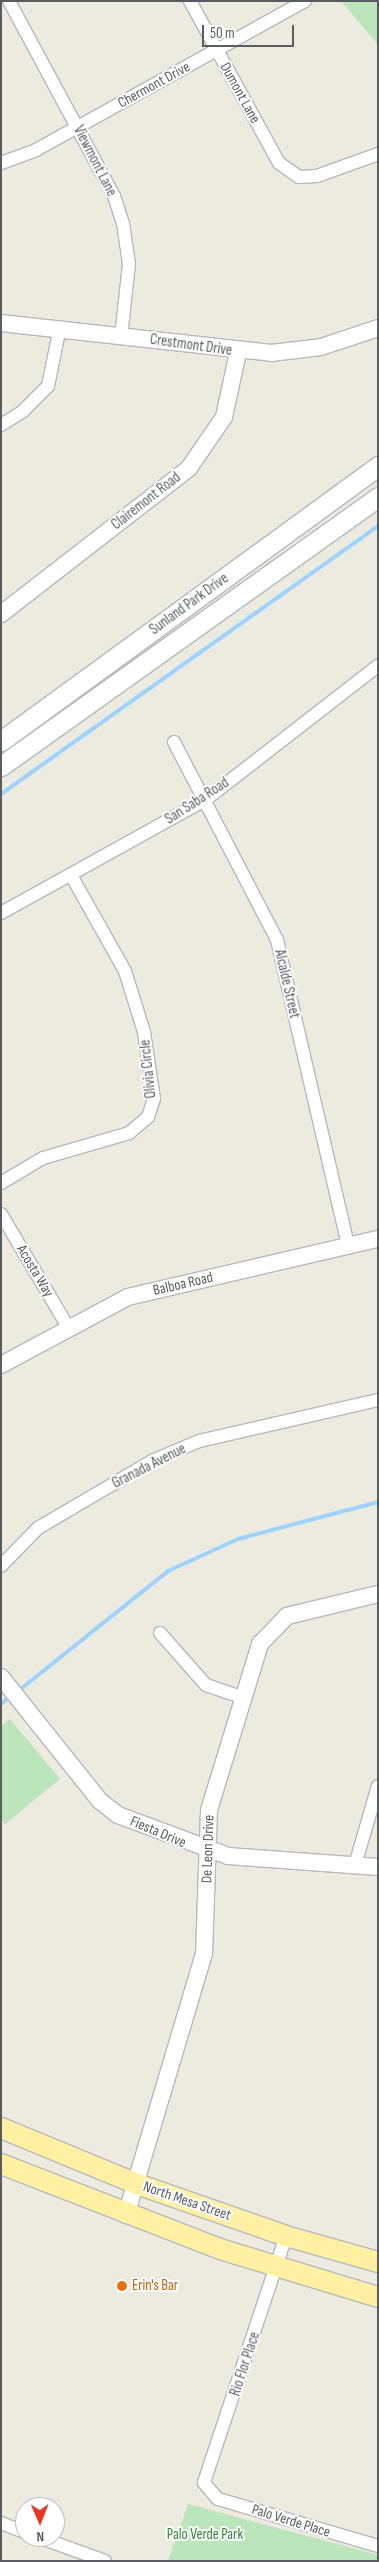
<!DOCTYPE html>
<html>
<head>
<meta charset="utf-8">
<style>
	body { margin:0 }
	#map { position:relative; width:379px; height:2562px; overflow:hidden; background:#edeae0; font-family:"Sofia Sans Condensed",sans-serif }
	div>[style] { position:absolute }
	.green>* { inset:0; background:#bbe5bb }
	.stream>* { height:4px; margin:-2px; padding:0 2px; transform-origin:2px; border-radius:2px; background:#9dd4ff }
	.roads { filter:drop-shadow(1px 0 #b6b8bd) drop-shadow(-1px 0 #b6b8bd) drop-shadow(0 1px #b6b8bd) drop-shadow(0 -1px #b6b8bd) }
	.minor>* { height:12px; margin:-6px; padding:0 6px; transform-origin:6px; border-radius:6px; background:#fff }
	.tertiary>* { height:16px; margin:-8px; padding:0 8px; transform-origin:8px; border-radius:8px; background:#fff }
	.secondary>* { height:19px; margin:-9.5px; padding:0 9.5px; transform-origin:9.5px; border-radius:9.5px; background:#fff }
	.primary>* { height:20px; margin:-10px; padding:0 10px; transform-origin:10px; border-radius:10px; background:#fff0a2 }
	.dots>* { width:14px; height:14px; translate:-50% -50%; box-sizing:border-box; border:2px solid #fff; border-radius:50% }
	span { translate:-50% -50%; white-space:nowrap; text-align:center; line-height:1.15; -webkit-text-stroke:4px #fff; paint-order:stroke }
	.street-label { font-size:15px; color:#595d62 }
	.food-label { font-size:15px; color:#c56008 }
	.left { translate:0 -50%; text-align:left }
	.park-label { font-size:15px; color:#328736 }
	.frame { position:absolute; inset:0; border:2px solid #595d62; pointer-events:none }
	.north { position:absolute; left:15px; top:2497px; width:50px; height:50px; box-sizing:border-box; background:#fff; border:1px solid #bdbec0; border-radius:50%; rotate:179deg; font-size:14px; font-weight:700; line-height:20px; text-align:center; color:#595d62 }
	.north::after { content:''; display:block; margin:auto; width:18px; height:22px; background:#ee3525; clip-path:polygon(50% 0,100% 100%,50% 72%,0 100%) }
	.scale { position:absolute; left:202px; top:25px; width:92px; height:22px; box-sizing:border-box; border:2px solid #595d62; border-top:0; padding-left:6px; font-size:15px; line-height:18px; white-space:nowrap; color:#595d62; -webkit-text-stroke:4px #fff; paint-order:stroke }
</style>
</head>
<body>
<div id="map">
	<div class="green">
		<i style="clip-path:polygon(378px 1px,378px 45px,342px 2px)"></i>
		<i style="clip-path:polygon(10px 1719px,60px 1779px,5px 1824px,1px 1819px,1px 1726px)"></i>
		<i style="clip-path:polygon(188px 2504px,378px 2555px,378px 2561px,168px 2561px)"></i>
	</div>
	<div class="stream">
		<i style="left:1px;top:794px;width:463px;rotate:-35.4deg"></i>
		<i style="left:17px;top:1692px;width:193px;rotate:-38.7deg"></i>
		<i style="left:168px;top:1571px;width:77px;rotate:-24.6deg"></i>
		<i style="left:238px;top:1539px;width:145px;rotate:-14.8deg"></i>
		<i style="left:1px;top:1704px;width:13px;rotate:-39deg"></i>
	</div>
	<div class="roads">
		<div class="minor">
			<i style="left:9px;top:1px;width:221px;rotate:61.7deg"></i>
			<i style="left:114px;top:196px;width:28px;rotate:72deg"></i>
			<i style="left:123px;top:223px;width:41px;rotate:81.7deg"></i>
			<i style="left:129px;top:264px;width:72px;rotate:96.3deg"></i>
			<i style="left:190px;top:1px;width:185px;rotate:61.2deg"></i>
			<i style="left:279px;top:163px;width:24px;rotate:35deg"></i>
			<i style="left:299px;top:177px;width:18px;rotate:-3deg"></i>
			<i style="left:317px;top:176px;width:65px;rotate:-19.8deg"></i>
			<i style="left:1px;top:163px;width:37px;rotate:-20deg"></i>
			<i style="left:36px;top:150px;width:308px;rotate:-29deg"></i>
			<i style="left:1px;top:425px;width:26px;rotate:-32deg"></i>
			<i style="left:23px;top:411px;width:35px;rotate:-45deg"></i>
			<i style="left:48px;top:386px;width:60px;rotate:-78.5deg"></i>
			<i style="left:174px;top:742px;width:223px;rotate:62.5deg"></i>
			<i style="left:277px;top:940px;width:314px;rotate:76.9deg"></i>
			<i style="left:1px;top:913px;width:233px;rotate:-29deg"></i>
			<i style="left:205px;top:800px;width:219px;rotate:-37.8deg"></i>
			<i style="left:1px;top:1183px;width:49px;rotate:-30.8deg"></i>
			<i style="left:43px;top:1158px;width:90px;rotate:-16.2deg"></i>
			<i style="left:129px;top:1133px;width:25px;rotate:-40deg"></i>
			<i style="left:148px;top:1117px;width:19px;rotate:-72deg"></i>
			<i style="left:154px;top:1099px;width:68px;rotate:-98.5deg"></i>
			<i style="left:144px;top:1032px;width:64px;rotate:-107.3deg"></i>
			<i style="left:125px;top:971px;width:110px;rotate:-119.4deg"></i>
			<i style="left:1px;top:1214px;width:131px;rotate:59.3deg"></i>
			<i style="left:1px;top:1566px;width:53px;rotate:-45.8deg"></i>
			<i style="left:38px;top:1528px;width:134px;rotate:-30.4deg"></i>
			<i style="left:154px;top:1460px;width:49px;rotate:-22.9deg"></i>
			<i style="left:199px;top:1441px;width:184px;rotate:-12.9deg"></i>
			<i style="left:160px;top:1633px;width:69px;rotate:48.5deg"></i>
			<i style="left:206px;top:1685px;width:39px;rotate:19deg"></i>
			<i style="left:355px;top:1865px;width:82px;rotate:-73.8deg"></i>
			<i style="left:286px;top:2236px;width:260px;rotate:108.4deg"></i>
			<i style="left:204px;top:2483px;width:21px;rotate:49deg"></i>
			<i style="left:218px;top:2499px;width:167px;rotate:16.4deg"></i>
			<i style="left:1px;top:2523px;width:26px;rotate:21deg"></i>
			<i style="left:38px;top:2537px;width:71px;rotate:19.7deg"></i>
		</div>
		<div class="tertiary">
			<i style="left:1px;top:323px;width:272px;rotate:6.3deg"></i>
			<i style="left:271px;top:353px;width:50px;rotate:-6.8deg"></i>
			<i style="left:321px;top:347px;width:60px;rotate:-18.4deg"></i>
			<i style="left:1px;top:614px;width:238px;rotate:-37.8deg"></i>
			<i style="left:189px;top:468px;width:62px;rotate:-55.5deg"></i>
			<i style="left:224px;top:417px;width:66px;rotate:-77.8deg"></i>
			<i style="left:1px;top:1365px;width:144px;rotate:-28.2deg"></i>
			<i style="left:128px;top:1297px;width:257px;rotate:-13.1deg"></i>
			<i style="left:1px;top:1677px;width:159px;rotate:51.4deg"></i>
			<i style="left:100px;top:1801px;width:23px;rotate:38deg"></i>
			<i style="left:118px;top:1815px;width:117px;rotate:20.4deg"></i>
			<i style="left:228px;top:1856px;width:150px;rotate:4.2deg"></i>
			<i style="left:126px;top:2215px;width:272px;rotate:-73.4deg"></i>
			<i style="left:204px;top:1954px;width:144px;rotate:-88deg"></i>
			<i style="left:209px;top:1810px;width:174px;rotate:-72.9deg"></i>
			<i style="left:260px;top:1644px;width:39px;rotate:-46deg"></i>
			<i style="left:287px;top:1616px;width:94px;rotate:-13.6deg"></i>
		</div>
		<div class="secondary">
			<i style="left:1px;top:741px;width:467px;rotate:-36.1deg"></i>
			<i style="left:1px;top:766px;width:463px;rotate:-35.5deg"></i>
		</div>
		<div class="primary">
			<i style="left:1px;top:2128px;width:147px;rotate:22.4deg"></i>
			<i style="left:137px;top:2184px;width:158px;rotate:19.2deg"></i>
			<i style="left:286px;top:2236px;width:96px;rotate:15.8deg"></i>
			<i style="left:1px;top:2164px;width:235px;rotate:21.2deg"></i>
			<i style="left:220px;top:2249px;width:165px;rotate:16.9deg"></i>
		</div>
	</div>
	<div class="dots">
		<i style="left:122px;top:2286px;background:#e8710a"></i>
	</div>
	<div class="street-label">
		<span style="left:154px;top:85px;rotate:-29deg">Chermont Drive</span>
		<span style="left:240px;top:93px;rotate:61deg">Dumont Lane</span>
		<span style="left:95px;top:161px;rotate:63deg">Viewmont Lane</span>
		<span style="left:191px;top:345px;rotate:8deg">Crestmont Drive</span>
		<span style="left:146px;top:501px;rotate:-38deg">Clairemont Road</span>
		<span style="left:189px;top:604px;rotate:-36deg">Sunland Park Drive</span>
		<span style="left:197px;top:801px;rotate:-33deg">San Saba Road</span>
		<span style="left:287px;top:984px;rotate:77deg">Alcalde Street</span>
		<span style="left:148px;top:1069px;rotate:-96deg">Olivia Circle</span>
		<span style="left:35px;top:1271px;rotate:59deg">Acosta Way</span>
		<span style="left:183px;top:1284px;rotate:-13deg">Balboa Road</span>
		<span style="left:149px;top:1466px;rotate:-27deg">Granada Avenue</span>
		<span style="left:158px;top:1832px;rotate:23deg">Fiesta Drive</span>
		<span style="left:208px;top:1849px;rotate:-88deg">De Leon Drive</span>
		<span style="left:187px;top:2201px;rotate:19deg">North Mesa Street</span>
		<span style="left:245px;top:2364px;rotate:-72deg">Rio Flor Place</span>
		<span style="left:291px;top:2521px;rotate:17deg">Palo Verde Place</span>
	</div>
	<div class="food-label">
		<span class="left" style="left:132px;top:2286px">Erin's Bar</span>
	</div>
	<div class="park-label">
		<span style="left:205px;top:2535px">Palo Verde Park</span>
	</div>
	<div class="frame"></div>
	<div class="north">N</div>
	<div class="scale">50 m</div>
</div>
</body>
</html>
